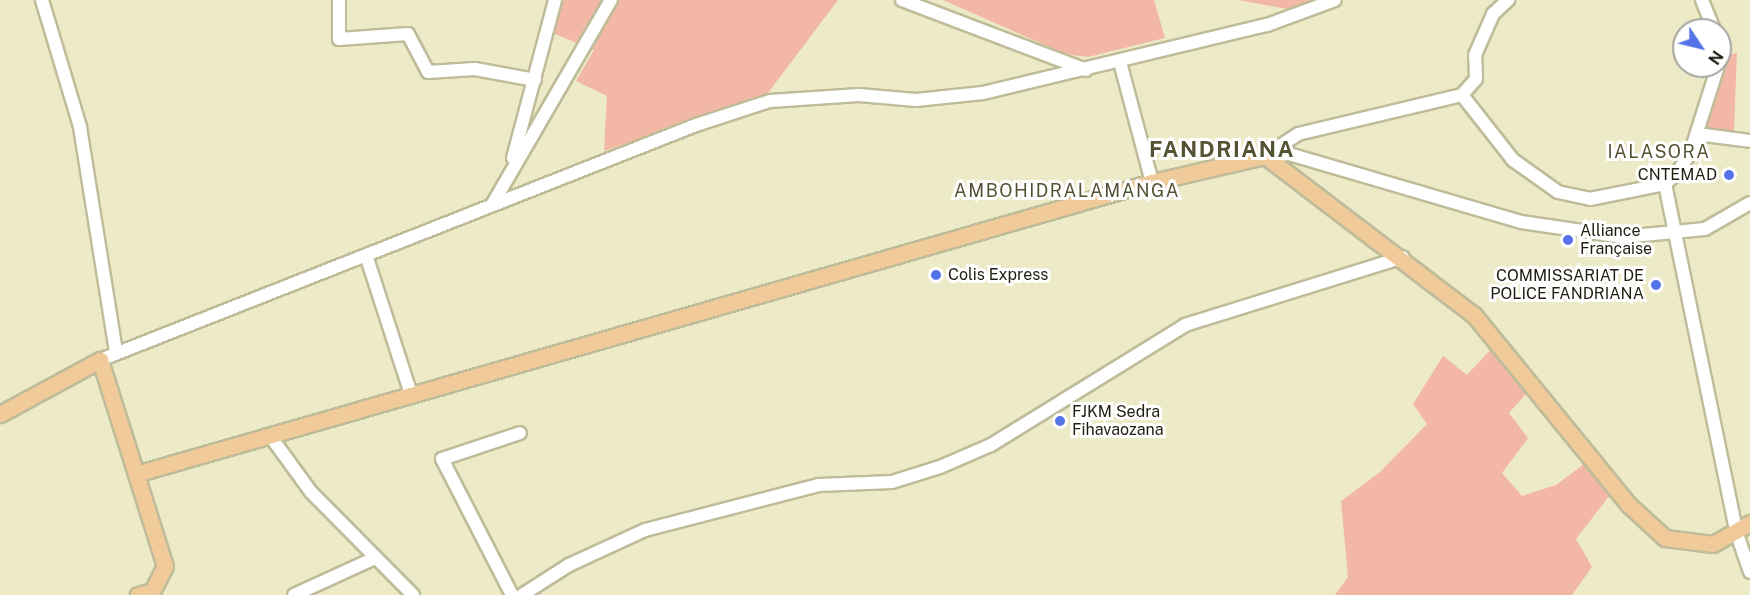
<!DOCTYPE html>
<html>
<head>
<meta charset="utf-8">
<style>
	body { margin:0 }
	#map { position:relative; width:1750px; height:595px; overflow:hidden; background:#edeac7; font-family:"Public Sans",sans-serif }
	div>[style] { position:absolute }
	.green>* { inset:0; background:#f3b7a6 }
	.roads { filter:drop-shadow(2px 0 #bfbc9a) drop-shadow(-2px 0 #bfbc9a) drop-shadow(0 2px #bfbc9a) drop-shadow(0 -2px #bfbc9a) }
	.minor>* { height:12px; margin:-6px; padding:0 6px; transform-origin:6px; border-radius:6px; background:#fff }
	.major>* { height:15px; margin:-7.5px; padding:0 7.5px; transform-origin:7.5px; border-radius:7.5px; background:#f1ca9a }
	.dots>* { width:16px; height:16px; translate:-50% -50%; box-sizing:border-box; border:3px solid #fff; border-radius:50% }
	span { translate:-50% -50%; white-space:nowrap; text-align:center; line-height:1.15; -webkit-text-stroke:6px #fff; paint-order:stroke }
	.poi-label { font-size:16px; color:#1f1e11 }
	.right { translate:-100% -50%; text-align:right }
	.left { translate:0 -50%; text-align:left }
	.neighbourhood-label { font-size:18px; color:#555234; letter-spacing:1.5px }
	.district-label { font-size:22px; color:#555234; font-weight:700; letter-spacing:1.5px }
	.north { position:absolute; left:1672px; top:18px; width:60px; height:60px; box-sizing:border-box; background:#fff; border:2px solid #a5a5a0; border-radius:50%; rotate:125deg; font-size:16px; font-weight:700; line-height:24px; text-align:center; color:#1f1e11 }
	.north::after { content:''; display:block; margin:auto; width:21px; height:27px; background:#5573e8; clip-path:polygon(50% 0,100% 100%,50% 72%,0 100%) }
</style>
</head>
<body>
<div id="map">
	<div class="green">
		<i style="clip-path:polygon(557px 0,838px 0,765px 97px,604px 151px,607px 96px,576px 81px,594px 50px,550px 32px)"></i>
		<i style="clip-path:polygon(943px 0,1154px 0,1165px 38px,1088px 57px,1065px 54px)"></i>
		<i style="clip-path:polygon(1239px 0,1314px 0,1287px 9px)"></i>
		<i style="clip-path:polygon(1737px 53px,1734px 131px,1703px 127px,1724px 56px)"></i>
		<i style="clip-path:polygon(1492px 348px,1527px 393px,1509px 413px,1528px 438px,1502px 473px,1522px 496px,1556px 485px,1584px 464px,1610px 495px,1576px 539px,1592px 567px,1572px 595px,1335px 595px,1348px 577px,1341px 501px,1380px 472px,1427px 424px,1413px 404px,1443px 356px,1467px 375px)"></i>
	</div>
	<div class="roads">
		<div class="minor">
			<i style="left:42px;top:0;width:133px;rotate:73.3deg"></i>
			<i style="left:80px;top:127px;width:227px;rotate:80.9deg"></i>
			<i style="left:339px;top:0;width:39px;rotate:90deg"></i>
			<i style="left:339px;top:39px;width:69px;rotate:-4.1deg"></i>
			<i style="left:408px;top:34px;width:43px;rotate:62.2deg"></i>
			<i style="left:428px;top:72px;width:47px;rotate:-3.7deg"></i>
			<i style="left:475px;top:69px;width:61px;rotate:10.4deg"></i>
			<i style="left:902px;top:0;width:197px;rotate:20.8deg"></i>
			<i style="left:1702px;top:0;width:32px;rotate:68deg"></i>
			<i style="left:1120px;top:62px;width:124px;rotate:75.1deg"></i>
			<i style="left:1462px;top:95px;width:83px;rotate:51.9deg"></i>
			<i style="left:1513px;top:160px;width:55px;rotate:35.4deg"></i>
			<i style="left:1558px;top:192px;width:33px;rotate:12deg"></i>
			<i style="left:1590px;top:199px;width:76px;rotate:-11.3deg"></i>
			<i style="left:1665px;top:184px;width:18px;rotate:-43deg"></i>
			<i style="left:1678px;top:172px;width:25px;rotate:-58deg"></i>
			<i style="left:1691px;top:151px;width:89px;rotate:-72.4deg"></i>
			<i style="left:1697px;top:134px;width:53px;rotate:7.5deg"></i>
			<i style="left:1266px;top:155px;width:38px;rotate:-33deg"></i>
			<i style="left:1298px;top:134px;width:169px;rotate:-13.4deg"></i>
			<i style="left:1462px;top:95px;width:21px;rotate:-49deg"></i>
			<i style="left:1476px;top:79px;width:24px;rotate:-92deg"></i>
			<i style="left:1475px;top:55px;width:45px;rotate:-66.3deg"></i>
			<i style="left:1493px;top:14px;width:21px;rotate:-43deg"></i>
			<i style="left:1265px;top:156px;width:24px;rotate:-5deg"></i>
			<i style="left:1289px;top:154px;width:242px;rotate:16.3deg"></i>
			<i style="left:1521px;top:222px;width:103px;rotate:8.4deg"></i>
			<i style="left:1623px;top:237px;width:82px;rotate:-5.6deg"></i>
			<i style="left:1705px;top:229px;width:52px;rotate:-30deg"></i>
			<i style="left:513px;top:158px;width:163px;rotate:-75.1deg"></i>
			<i style="left:1665px;top:184px;width:357px;rotate:78.4deg"></i>
			<i style="left:1737px;top:534px;width:40px;rotate:71.1deg"></i>
			<i style="left:492px;top:205px;width:237px;rotate:-59.9deg"></i>
			<i style="left:367px;top:258px;width:146px;rotate:72.1deg"></i>
			<i style="left:100px;top:360px;width:641px;rotate:-21.52deg"></i>
			<i style="left:696px;top:125px;width:78px;rotate:-18deg"></i>
			<i style="left:770px;top:101px;width:89px;rotate:-3.9deg"></i>
			<i style="left:859px;top:95px;width:57px;rotate:5deg"></i>
			<i style="left:916px;top:100px;width:67px;rotate:-6deg"></i>
			<i style="left:983px;top:93px;width:292px;rotate:-13.5deg"></i>
			<i style="left:1267px;top:25px;width:72px;rotate:-20.2deg"></i>
			<i style="left:271px;top:437px;width:68px;rotate:54deg"></i>
			<i style="left:311px;top:492px;width:145px;rotate:45.3deg"></i>
			<i style="left:294px;top:595px;width:89px;rotate:-24.6deg"></i>
			<i style="left:512px;top:595px;width:153px;rotate:-117.2deg"></i>
			<i style="left:442px;top:459px;width:82px;rotate:-18.4deg"></i>
			<i style="left:522px;top:595px;width:56px;rotate:-32.6deg"></i>
			<i style="left:569px;top:565px;width:84px;rotate:-24.7deg"></i>
			<i style="left:645px;top:530px;width:180px;rotate:-14.5deg"></i>
			<i style="left:819px;top:485px;width:73px;rotate:-2.4deg"></i>
			<i style="left:892px;top:482px;width:50px;rotate:-17.4deg"></i>
			<i style="left:940px;top:467px;width:56px;rotate:-23.3deg"></i>
			<i style="left:991px;top:445px;width:228px;rotate:-31.7deg"></i>
			<i style="left:1185px;top:325px;width:228px;rotate:-17.3deg"></i>
		</div>
		<div class="major">
			<i style="left:0;top:414px;width:114px;rotate:-28.4deg"></i>
			<i style="left:100px;top:360px;width:216px;rotate:72.5deg"></i>
			<i style="left:165px;top:566px;width:28px;rotate:117deg"></i>
			<i style="left:152px;top:591px;width:15px;rotate:164deg"></i>
			<i style="left:139px;top:473px;width:1054px;rotate:-16.03deg"></i>
			<i style="left:1152px;top:182px;width:116px;rotate:-13deg"></i>
			<i style="left:1265px;top:156px;width:263px;rotate:37.3deg"></i>
			<i style="left:1474px;top:315px;width:245px;rotate:50.8deg"></i>
			<i style="left:1629px;top:505px;width:49px;rotate:42.5deg"></i>
			<i style="left:1665px;top:538px;width:48px;rotate:7.1deg"></i>
			<i style="left:1713px;top:544px;width:43px;rotate:-29.6deg"></i>
		</div>
	</div>
	<div class="dots">
		<i style="left:1729px;top:175px;background:#5573e8"></i>
		<i style="left:1568px;top:240px;background:#5573e8"></i>
		<i style="left:936px;top:275px;background:#5573e8"></i>
		<i style="left:1656px;top:285px;background:#5573e8"></i>
		<i style="left:1060px;top:421px;background:#5573e8"></i>
	</div>
	<div class="poi-label">
		<span class="right" style="left:1717px;top:175px">CNTEMAD</span>
		<span class="left" style="left:1580px;top:240px">Alliance<br>Française</span>
		<span class="left" style="left:948px;top:275px">Colis Express</span>
		<span class="right" style="left:1644px;top:285px">COMMISSARIAT DE<br>POLICE FANDRIANA</span>
		<span class="left" style="left:1072px;top:421px">FJKM Sedra<br>Fihavaozana</span>
	</div>
	<div class="neighbourhood-label">
		<span style="left:1659px;top:152px">IALASORA</span>
		<span style="left:1067px;top:191px">AMBOHIDRALAMANGA</span>
	</div>
	<div class="district-label">
		<span style="left:1222px;top:150px">FANDRIANA</span>
	</div>
	<div class="north">N</div>
</div>
</body>
</html>
